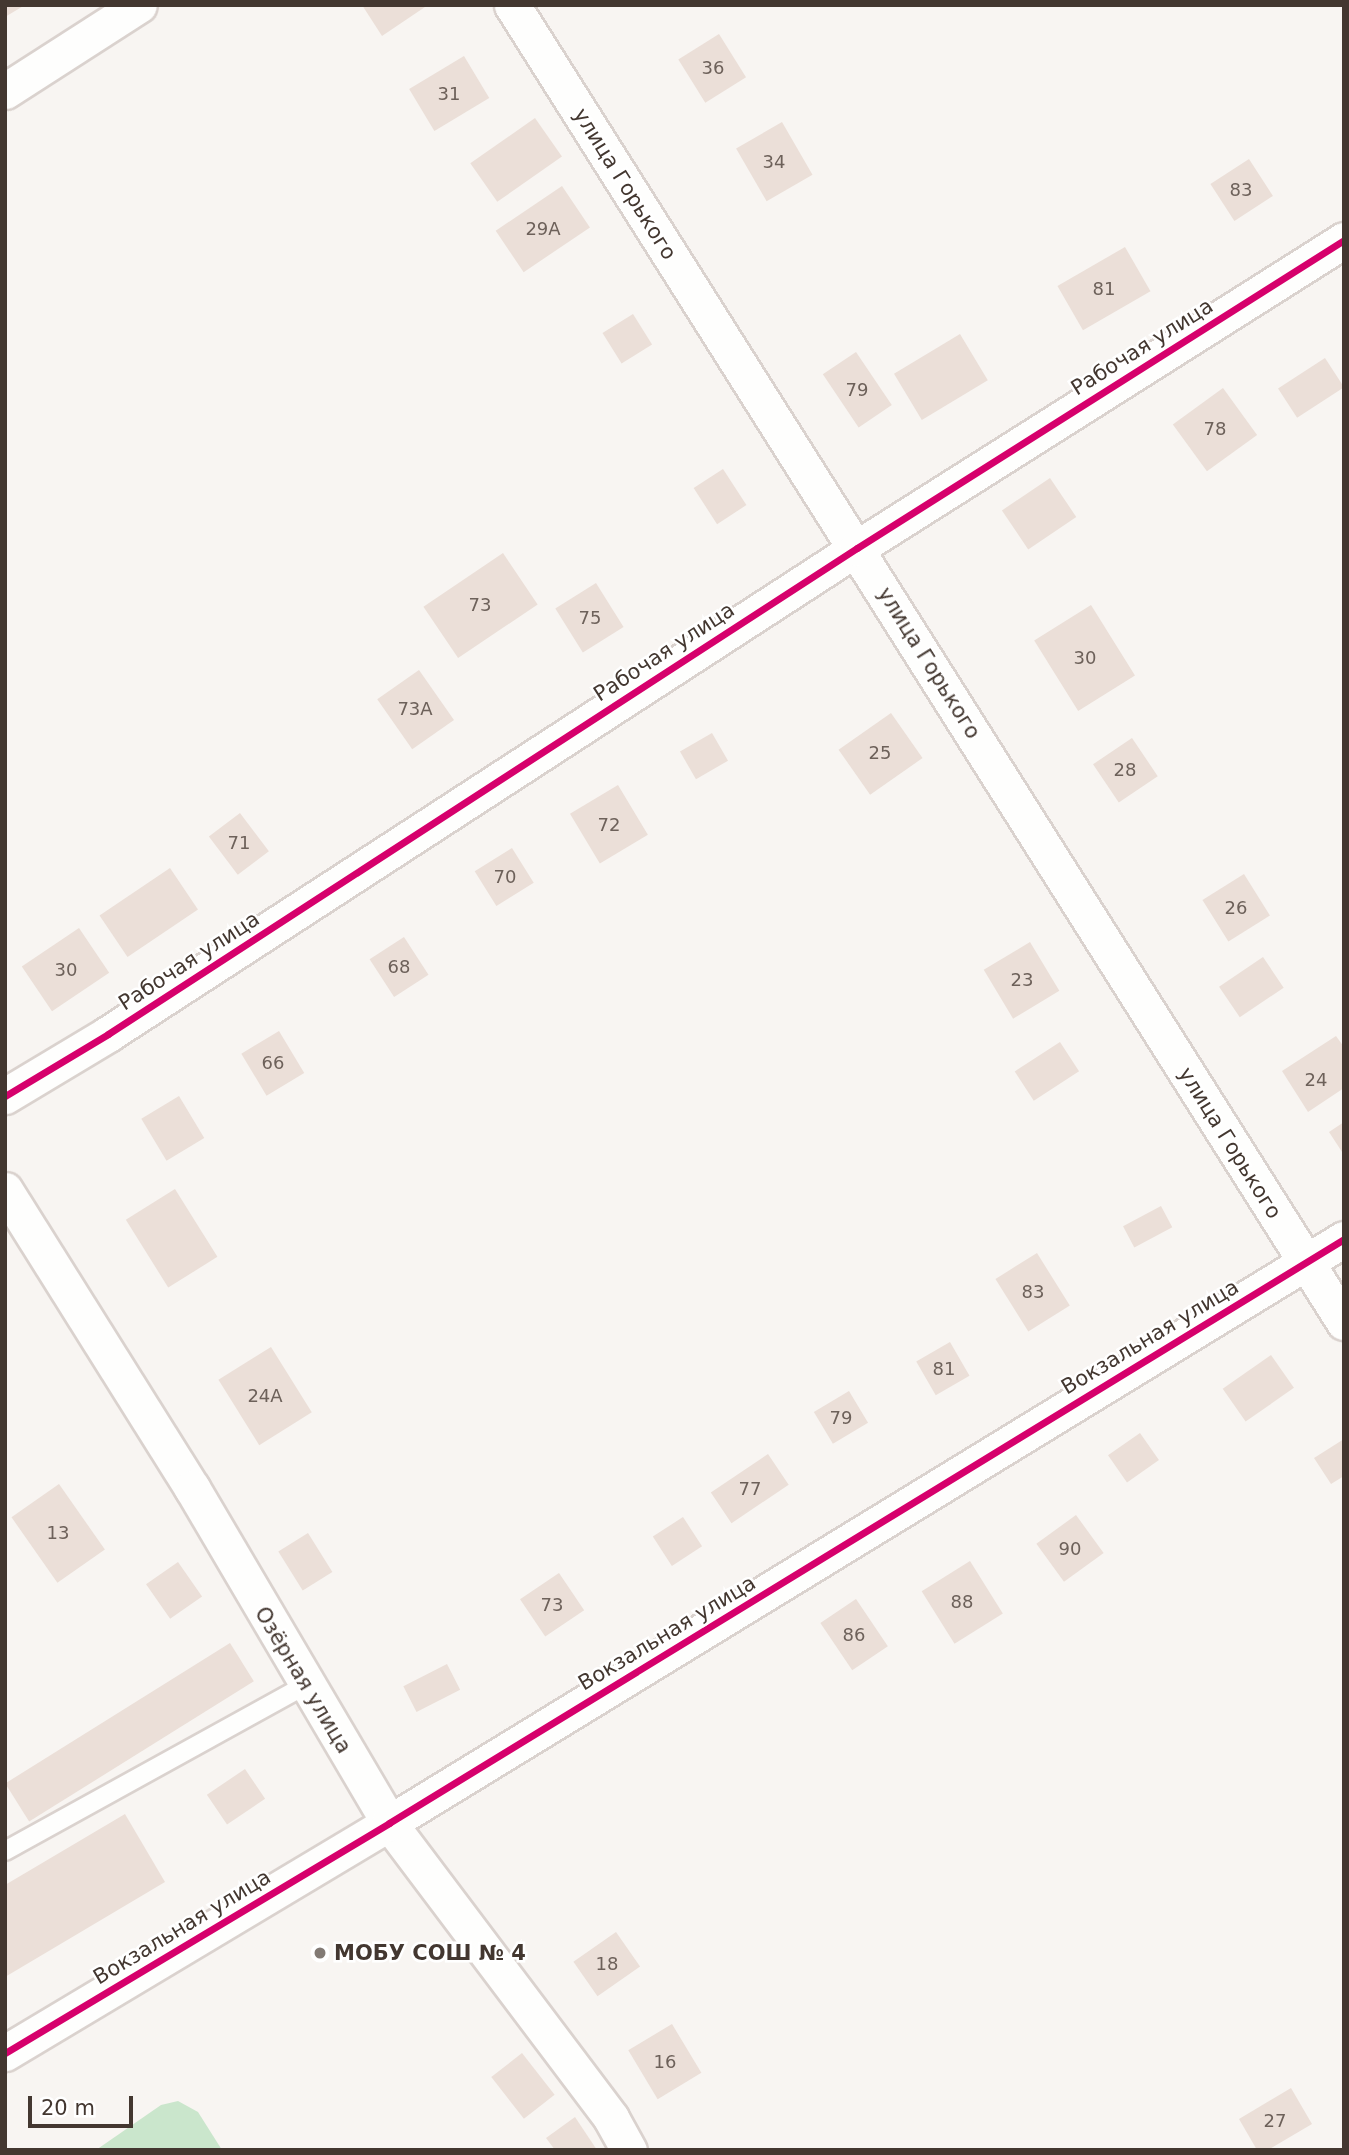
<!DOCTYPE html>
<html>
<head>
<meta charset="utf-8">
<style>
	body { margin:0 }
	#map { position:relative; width:1349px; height:2155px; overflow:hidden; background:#f8f5f2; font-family:"DejaVu Sans",sans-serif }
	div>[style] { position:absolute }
	.green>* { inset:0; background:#cae6cc }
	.building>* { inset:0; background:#ebdfd8; transform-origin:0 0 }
	.roads { filter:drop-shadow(2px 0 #dad2ce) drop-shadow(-2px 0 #dad2ce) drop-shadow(0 2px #dad2ce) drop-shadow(0 -2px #dad2ce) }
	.service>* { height:18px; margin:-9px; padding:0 9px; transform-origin:9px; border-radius:9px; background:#fefefd }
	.minor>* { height:35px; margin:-17.5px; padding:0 17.5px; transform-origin:17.5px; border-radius:17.5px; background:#fefefd }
	.cycleway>* { height:7px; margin:-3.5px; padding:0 3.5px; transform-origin:3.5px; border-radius:3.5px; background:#d6006c }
	.dots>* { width:19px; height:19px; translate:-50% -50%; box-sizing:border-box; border:4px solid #fff; border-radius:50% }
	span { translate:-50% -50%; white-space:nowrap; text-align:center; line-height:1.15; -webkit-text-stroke:5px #fff; paint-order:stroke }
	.number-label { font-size:18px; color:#6d615a }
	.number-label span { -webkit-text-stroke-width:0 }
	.street-label { font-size:21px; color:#433730 }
	.poi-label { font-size:21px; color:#433730; font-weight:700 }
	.left { translate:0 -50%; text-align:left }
	.frame { position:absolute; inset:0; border:7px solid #433730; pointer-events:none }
	.scale { position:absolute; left:28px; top:2096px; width:105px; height:32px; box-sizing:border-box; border:4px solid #433730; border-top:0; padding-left:9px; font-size:21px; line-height:24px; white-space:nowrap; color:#433730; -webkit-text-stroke:5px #fff; paint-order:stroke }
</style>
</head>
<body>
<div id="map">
	<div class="green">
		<i style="clip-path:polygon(178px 2101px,198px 2112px,222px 2150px,96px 2150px,161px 2105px)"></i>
	</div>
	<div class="building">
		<i style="clip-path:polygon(5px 5px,25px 5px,5px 17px)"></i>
		<i style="clip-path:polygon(362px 5px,424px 5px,425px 7px,382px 36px)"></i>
		<i style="left:719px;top:34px;width:51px;height:48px;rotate:58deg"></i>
		<i style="left:464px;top:56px;width:49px;height:64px;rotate:59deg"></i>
		<i style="left:535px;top:118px;width:47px;height:79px;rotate:55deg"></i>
		<i style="left:782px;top:122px;width:61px;height:53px;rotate:60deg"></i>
		<i style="left:1249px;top:159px;width:44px;height:46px;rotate:57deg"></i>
		<i style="left:562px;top:186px;width:50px;height:80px;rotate:56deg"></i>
		<i style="left:1125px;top:247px;width:51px;height:78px;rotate:60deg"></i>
		<i style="left:633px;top:314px;width:36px;height:36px;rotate:58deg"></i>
		<i style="left:960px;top:334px;width:54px;height:77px;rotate:59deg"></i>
		<i style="left:856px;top:352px;width:64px;height:40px;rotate:56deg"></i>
		<i style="left:1325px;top:358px;width:35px;height:56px;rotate:57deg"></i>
		<i style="left:1223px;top:388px;width:58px;height:62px;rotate:54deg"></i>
		<i style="left:723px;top:469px;width:43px;height:35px;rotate:57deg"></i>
		<i style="left:1050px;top:478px;width:47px;height:58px;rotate:56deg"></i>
		<i style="left:503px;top:553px;width:62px;height:96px;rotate:56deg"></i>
		<i style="left:596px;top:583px;width:52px;height:48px;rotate:58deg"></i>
		<i style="left:1091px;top:605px;width:83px;height:67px;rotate:58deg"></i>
		<i style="left:419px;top:670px;width:61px;height:51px;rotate:55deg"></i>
		<i style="left:891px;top:713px;width:55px;height:64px;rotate:55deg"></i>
		<i style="left:712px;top:733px;width:32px;height:37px;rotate:60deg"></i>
		<i style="left:1132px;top:738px;width:46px;height:47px;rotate:56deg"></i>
		<i style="left:618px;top:785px;width:58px;height:56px;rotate:59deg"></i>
		<i style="left:240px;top:813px;width:48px;height:39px;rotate:53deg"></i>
		<i style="left:512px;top:848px;width:41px;height:44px;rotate:58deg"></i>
		<i style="left:170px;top:868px;width:50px;height:85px;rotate:56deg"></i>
		<i style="left:1244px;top:874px;width:49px;height:49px;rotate:58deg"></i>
		<i style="left:79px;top:928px;width:54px;height:69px;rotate:56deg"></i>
		<i style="left:404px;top:937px;width:45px;height:41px;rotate:57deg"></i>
		<i style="left:1030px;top:942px;width:57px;height:54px;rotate:59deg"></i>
		<i style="left:1263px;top:957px;width:37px;height:53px;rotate:56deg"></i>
		<i style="left:279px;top:1031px;width:49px;height:44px;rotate:59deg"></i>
		<i style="clip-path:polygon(1336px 1036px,1344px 1047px,1344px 1088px,1308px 1112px,1282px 1071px)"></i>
		<i style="left:1060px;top:1042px;width:35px;height:54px;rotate:57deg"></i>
		<i style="left:179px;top:1096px;width:49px;height:44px;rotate:59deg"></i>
		<i style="clip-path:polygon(1344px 1122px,1344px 1155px,1329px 1132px)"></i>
		<i style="left:175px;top:1189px;width:80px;height:58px;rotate:58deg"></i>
		<i style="left:1161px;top:1206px;width:24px;height:43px;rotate:62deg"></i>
		<i style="left:1037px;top:1253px;width:62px;height:49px;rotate:58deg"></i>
		<i style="left:950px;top:1342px;width:39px;height:39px;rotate:60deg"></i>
		<i style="left:271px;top:1347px;width:77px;height:62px;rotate:58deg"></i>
		<i style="left:1271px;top:1355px;width:40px;height:59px;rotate:55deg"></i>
		<i style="left:849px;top:1391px;width:37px;height:41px;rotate:59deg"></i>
		<i style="left:1140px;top:1433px;width:33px;height:39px;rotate:55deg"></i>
		<i style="clip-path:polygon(1344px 1439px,1344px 1476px,1331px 1484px,1314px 1458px)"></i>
		<i style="left:768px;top:1454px;width:37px;height:69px;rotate:56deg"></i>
		<i style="left:59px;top:1484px;width:80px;height:58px;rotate:55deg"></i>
		<i style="left:1076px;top:1515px;width:47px;height:49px;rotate:54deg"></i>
		<i style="left:683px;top:1517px;width:35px;height:36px;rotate:57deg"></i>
		<i style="left:308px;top:1533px;width:46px;height:35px;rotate:58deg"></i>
		<i style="left:970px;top:1561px;width:62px;height:57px;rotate:58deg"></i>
		<i style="left:178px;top:1562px;width:42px;height:39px;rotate:55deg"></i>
		<i style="left:559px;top:1573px;width:45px;height:47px;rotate:56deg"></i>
		<i style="left:856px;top:1599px;width:57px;height:43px;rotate:56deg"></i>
		<i style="left:230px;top:1643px;width:45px;height:265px;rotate:58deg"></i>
		<i style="left:447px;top:1664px;width:29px;height:49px;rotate:63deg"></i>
		<i style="left:245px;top:1769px;width:36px;height:46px;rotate:56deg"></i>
		<i style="clip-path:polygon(125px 1814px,165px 1882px,5px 1977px,5px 1885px)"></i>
		<i style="left:616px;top:1932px;width:42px;height:52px;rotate:55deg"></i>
		<i style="left:672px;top:2024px;width:57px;height:51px;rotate:59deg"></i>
		<i style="left:522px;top:2053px;width:53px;height:39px;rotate:52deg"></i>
		<i style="clip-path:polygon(1291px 2088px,1312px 2124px,1268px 2150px,1257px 2150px,1239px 2119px)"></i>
		<i style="clip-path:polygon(575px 2117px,597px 2150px,555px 2150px,546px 2138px)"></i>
	</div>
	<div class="roads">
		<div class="service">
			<i style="left:5px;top:1851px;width:342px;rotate:-28.9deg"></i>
		</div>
		<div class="minor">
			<i style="left:512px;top:5px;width:1558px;rotate:57.72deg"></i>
			<i style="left:5px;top:91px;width:159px;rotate:-32.7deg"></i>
			<i style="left:5px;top:1096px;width:120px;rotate:-31deg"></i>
			<i style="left:108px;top:1034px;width:893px;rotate:-32.98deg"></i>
			<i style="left:857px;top:548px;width:576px;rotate:-32.31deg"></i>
			<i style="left:5px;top:1190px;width:352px;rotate:57.9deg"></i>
			<i style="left:192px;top:1488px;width:389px;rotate:59.5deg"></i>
			<i style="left:389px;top:1823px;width:369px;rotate:53deg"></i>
			<i style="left:611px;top:2118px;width:37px;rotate:61deg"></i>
			<i style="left:5px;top:2053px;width:448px;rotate:-30.9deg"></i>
			<i style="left:389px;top:1823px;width:1119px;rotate:-31.45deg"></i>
		</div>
	</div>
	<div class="cycleway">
		<i style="left:5px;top:1096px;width:120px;rotate:-31deg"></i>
		<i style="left:108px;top:1034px;width:893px;rotate:-32.98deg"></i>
		<i style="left:857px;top:548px;width:576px;rotate:-32.31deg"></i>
		<i style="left:5px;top:2053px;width:448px;rotate:-30.9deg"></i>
		<i style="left:389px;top:1823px;width:1119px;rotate:-31.45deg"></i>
	</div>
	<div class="dots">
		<i style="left:320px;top:1953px;background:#827a74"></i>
	</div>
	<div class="number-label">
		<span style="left:713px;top:68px">36</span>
		<span style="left:449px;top:94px">31</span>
		<span style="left:774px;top:162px">34</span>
		<span style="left:1241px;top:190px">83</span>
		<span style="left:543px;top:229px">29А</span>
		<span style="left:1104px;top:289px">81</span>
		<span style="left:857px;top:390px">79</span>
		<span style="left:1215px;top:429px">78</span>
		<span style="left:480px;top:605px">73</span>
		<span style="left:590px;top:618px">75</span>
		<span style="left:1085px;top:658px">30</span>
		<span style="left:415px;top:709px">73А</span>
		<span style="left:880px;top:753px">25</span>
		<span style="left:1125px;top:770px">28</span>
		<span style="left:609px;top:825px">72</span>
		<span style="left:239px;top:843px">71</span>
		<span style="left:505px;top:877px">70</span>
		<span style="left:1236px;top:908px">26</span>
		<span style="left:399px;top:967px">68</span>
		<span style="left:66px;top:970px">30</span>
		<span style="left:1022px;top:980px">23</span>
		<span style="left:273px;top:1063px">66</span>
		<span style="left:1316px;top:1080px">24</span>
		<span style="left:1033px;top:1292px">83</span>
		<span style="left:944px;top:1369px">81</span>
		<span style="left:265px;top:1396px">24А</span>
		<span style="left:841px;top:1418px">79</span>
		<span style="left:750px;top:1489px">77</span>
		<span style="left:58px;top:1533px">13</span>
		<span style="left:1070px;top:1549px">90</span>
		<span style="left:962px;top:1602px">88</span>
		<span style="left:552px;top:1605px">73</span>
		<span style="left:854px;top:1635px">86</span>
		<span style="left:607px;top:1964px">18</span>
		<span style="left:665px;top:2062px">16</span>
		<span style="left:1275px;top:2121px">27</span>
	</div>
	<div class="street-label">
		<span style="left:625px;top:184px;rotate:58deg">улица Горького</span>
		<span style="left:1142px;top:347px;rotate:-32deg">Рабочая улица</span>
		<span style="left:664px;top:652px;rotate:-33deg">Рабочая улица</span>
		<span style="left:929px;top:663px;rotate:58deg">улица Горького</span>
		<span style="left:189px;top:961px;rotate:-33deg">Рабочая улица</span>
		<span style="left:1230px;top:1143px;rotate:58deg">улица Горького</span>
		<span style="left:1150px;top:1337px;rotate:-31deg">Вокзальная улица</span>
		<span style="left:667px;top:1633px;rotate:-31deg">Вокзальная улица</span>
		<span style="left:303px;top:1680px;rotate:59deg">Озёрная улица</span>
		<span style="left:182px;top:1927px;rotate:-31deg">Вокзальная улица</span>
	</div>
	<div class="poi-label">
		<span class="left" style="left:334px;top:1953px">МОБУ СОШ № 4</span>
	</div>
	<div class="frame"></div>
	<div class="scale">20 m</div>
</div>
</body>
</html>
